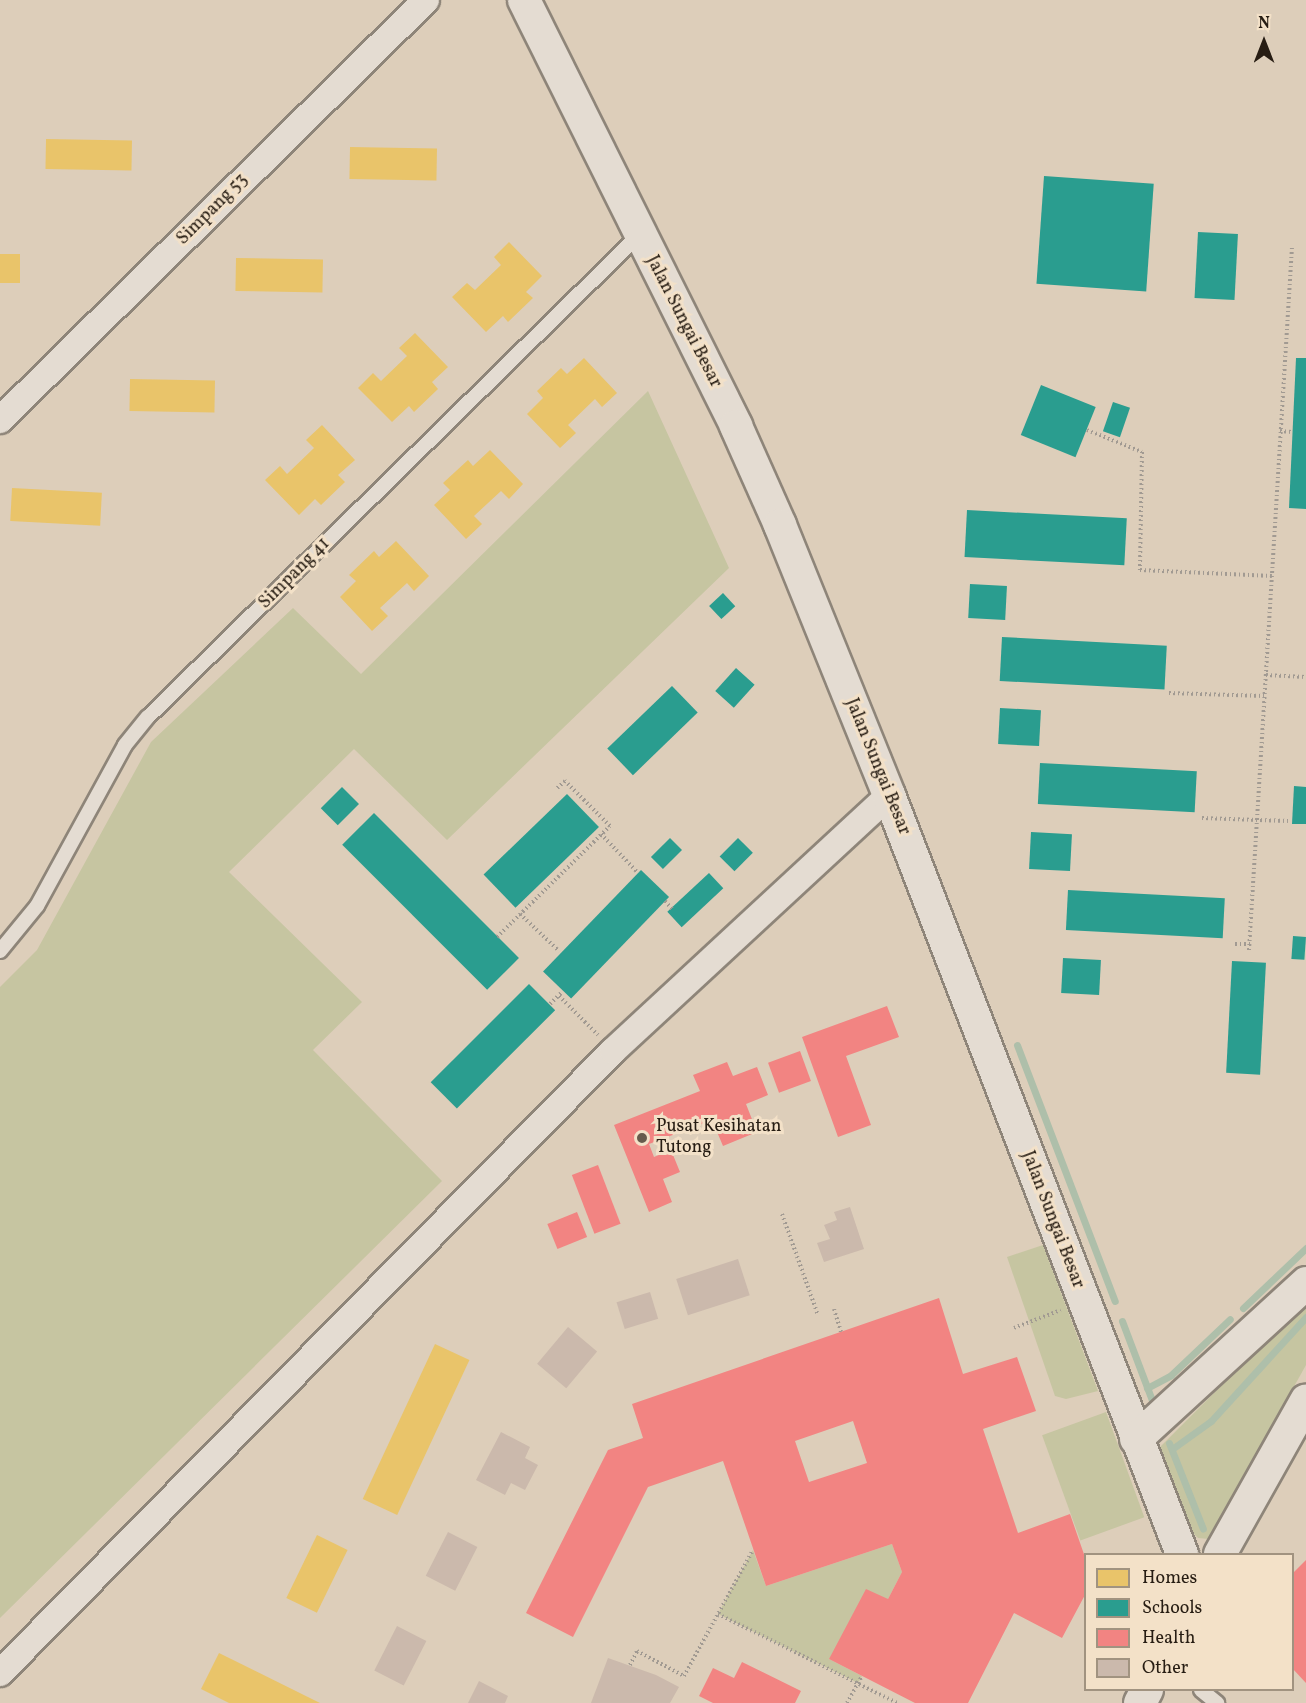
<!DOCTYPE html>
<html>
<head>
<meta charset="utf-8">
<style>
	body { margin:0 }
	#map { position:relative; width:1306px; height:1703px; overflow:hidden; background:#ddceba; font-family:Vollkorn,serif }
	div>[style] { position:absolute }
	.green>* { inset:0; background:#c6c5a1; transform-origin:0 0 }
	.homes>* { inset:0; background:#e9c46a; transform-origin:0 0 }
	.schools>* { inset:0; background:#2a9d8f; transform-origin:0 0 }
	.health>* { inset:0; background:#f28482; transform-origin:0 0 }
	.stream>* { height:7px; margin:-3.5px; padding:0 3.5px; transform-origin:3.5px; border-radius:3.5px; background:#aebfaa }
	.building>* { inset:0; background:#cbb9ac; transform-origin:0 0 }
	.path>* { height:4px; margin-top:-2px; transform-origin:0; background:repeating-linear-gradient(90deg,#a19a92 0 1.5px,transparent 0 4.5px) }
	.roads { filter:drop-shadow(2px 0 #8e8579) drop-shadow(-2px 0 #8e8579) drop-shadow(0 2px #8e8579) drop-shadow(0 -2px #8e8579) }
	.service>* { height:14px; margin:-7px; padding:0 7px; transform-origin:7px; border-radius:7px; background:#e4dcd2 }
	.minor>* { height:26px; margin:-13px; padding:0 13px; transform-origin:13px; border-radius:13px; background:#e4dcd2 }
	.tertiary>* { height:32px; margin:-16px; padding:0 16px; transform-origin:16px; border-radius:16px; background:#e4dcd2 }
	.dots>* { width:16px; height:16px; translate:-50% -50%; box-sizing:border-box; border:3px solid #f3e1c8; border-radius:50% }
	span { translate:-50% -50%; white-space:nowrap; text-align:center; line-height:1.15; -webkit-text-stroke:6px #f3e1c8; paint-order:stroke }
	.street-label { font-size:18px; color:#271d13 }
	.poi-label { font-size:18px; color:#271d13 }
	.left { translate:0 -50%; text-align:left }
	.legend { position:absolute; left:1084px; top:1553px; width:210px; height:138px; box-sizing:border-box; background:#f3e1c8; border:2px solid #a19380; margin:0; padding:8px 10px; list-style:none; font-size:18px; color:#271d13 }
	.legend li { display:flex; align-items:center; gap:12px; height:30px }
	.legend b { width:30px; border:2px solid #a19380 }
	.north { position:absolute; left:1234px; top:12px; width:60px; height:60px; -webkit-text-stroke:4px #f3e1c8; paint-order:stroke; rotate:0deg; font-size:16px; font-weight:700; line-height:24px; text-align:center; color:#271d13 }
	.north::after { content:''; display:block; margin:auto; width:21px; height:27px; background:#271d13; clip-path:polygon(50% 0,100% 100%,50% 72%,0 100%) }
</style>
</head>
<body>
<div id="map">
	<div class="green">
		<i style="clip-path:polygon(648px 391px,729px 568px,447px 840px,354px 749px,229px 872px,362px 1002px,313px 1050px,442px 1181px,0 1618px,0 987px,37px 950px,151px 742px,293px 608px,361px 674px)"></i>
		<i style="clip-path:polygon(1043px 1245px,1098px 1391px,1066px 1399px,1055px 1396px,1007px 1257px)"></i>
		<i style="clip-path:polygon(1306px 1301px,1306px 1365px,1209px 1539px,1198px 1538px,1181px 1521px,1157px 1450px)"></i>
		<i style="left:1106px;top:1412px;width:112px;height:68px;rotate:70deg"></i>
		<i style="clip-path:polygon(892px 1544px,902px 1572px,888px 1599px,829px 1659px,862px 1676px,858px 1683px,718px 1614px,753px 1550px,766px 1586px)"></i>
	</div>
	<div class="homes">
		<i style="left:46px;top:139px;width:86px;height:30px;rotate:1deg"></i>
		<i style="left:350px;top:147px;width:87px;height:32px;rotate:1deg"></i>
		<i style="clip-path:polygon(509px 242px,542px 276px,526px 292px,533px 298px,508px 322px,503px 316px,486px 332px,452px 297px,467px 283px,475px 290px,501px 265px,494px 257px)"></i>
		<i style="left:0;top:254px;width:20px;height:29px"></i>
		<i style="left:236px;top:258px;width:87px;height:33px;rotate:1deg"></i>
		<i style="clip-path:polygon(415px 333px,448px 367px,432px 382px,438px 389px,414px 412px,409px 406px,392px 422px,358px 388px,373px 373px,381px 381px,407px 356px,399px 348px)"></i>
		<i style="clip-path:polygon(584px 358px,617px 393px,602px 407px,595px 399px,568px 425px,576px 433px,560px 448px,527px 414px,543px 398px,537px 391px,561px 368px,567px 374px)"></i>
		<i style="left:130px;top:379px;width:85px;height:32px;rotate:1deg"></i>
		<i style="clip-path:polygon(322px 425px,355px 460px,338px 475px,345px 482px,321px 505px,315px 499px,299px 515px,265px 480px,280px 466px,287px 474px,314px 448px,306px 440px)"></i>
		<i style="clip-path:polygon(490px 450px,523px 484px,509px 499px,501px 491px,474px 516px,482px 524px,466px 539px,434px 505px,450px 490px,443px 483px,468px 460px,473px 466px)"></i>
		<i style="left:12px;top:488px;width:90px;height:33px;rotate:3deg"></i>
		<i style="clip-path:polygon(396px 541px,429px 576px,414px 591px,407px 583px,380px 608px,388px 616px,372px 631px,340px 597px,356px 581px,349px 575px,374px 551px,379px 557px)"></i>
		<i style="left:435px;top:1344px;width:38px;height:171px;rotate:25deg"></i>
		<i style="left:317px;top:1535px;width:34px;height:70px;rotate:26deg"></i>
		<i style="clip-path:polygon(219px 1653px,320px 1703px,229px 1703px,201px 1689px)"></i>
	</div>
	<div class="schools">
		<i style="left:1044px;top:176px;width:110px;height:108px;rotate:4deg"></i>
		<i style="left:1198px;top:232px;width:40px;height:66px;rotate:3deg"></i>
		<i style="clip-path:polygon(1296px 358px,1306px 358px,1306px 509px,1289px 508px)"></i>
		<i style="left:1041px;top:385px;width:59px;height:54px;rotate:22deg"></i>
		<i style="left:1113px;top:402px;width:18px;height:31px;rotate:19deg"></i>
		<i style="left:967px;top:510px;width:160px;height:47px;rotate:3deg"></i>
		<i style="left:970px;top:584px;width:37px;height:34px;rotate:3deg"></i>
		<i style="left:723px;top:593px;width:18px;height:19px;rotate:47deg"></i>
		<i style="left:1002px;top:637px;width:165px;height:44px;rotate:3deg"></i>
		<i style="left:736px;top:668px;width:25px;height:31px;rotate:42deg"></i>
		<i style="left:672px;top:686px;width:37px;height:90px;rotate:46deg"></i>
		<i style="left:1000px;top:708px;width:41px;height:36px;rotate:3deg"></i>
		<i style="left:1040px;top:763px;width:157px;height:41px;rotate:3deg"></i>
		<i style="clip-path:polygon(1294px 786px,1306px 787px,1306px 824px,1292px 824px)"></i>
		<i style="left:342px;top:787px;width:24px;height:30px;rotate:45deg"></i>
		<i style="left:567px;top:794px;width:46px;height:116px;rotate:46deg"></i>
		<i style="left:374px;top:813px;width:205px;height:45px;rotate:45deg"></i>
		<i style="left:1031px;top:832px;width:41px;height:37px;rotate:3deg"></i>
		<i style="left:670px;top:838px;width:17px;height:27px;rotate:45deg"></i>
		<i style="left:738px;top:838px;width:21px;height:26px;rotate:45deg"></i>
		<i style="left:641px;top:870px;width:39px;height:141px;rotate:44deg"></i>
		<i style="left:709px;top:873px;width:21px;height:57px;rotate:47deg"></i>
		<i style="left:1068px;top:890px;width:157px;height:40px;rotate:3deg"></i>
		<i style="left:1293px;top:936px;width:13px;height:23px;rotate:4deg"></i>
		<i style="left:1063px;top:958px;width:38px;height:35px;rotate:3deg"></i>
		<i style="left:1232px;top:961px;width:34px;height:112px;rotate:3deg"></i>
		<i style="left:529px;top:984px;width:37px;height:139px;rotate:45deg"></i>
	</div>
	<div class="health">
		<i style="clip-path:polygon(887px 1006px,899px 1037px,846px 1056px,871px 1125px,838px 1137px,802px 1037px)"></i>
		<i style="left:800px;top:1051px;width:32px;height:34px;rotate:70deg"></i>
		<i style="clip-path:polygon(727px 1062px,733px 1076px,757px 1067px,768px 1095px,746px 1104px,757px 1132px,723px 1146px,712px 1120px,649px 1144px,654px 1157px,671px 1150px,680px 1172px,663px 1179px,672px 1202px,649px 1212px,614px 1125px,700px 1091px,693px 1075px)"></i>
		<i style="left:598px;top:1165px;width:63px;height:28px;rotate:69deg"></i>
		<i style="left:577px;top:1212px;width:27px;height:32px;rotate:68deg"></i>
		<i style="clip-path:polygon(evenodd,939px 1298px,963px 1374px,1017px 1357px,1036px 1411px,983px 1429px,1018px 1533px,1070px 1514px,1086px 1560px,1086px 1593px,1062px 1638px,1014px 1613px,968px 1703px,915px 1703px,829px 1659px,866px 1589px,888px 1599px,902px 1572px,892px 1544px,766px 1586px,723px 1461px,648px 1487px,573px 1637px,526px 1613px,608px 1450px,643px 1438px,632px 1404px,939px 1298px,853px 1421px,867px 1463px,809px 1482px,795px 1441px,853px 1421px)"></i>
		<i style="clip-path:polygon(1306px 1560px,1306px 1683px,1292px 1668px,1292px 1574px)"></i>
		<i style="clip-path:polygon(742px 1662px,801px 1691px,795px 1703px,713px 1703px,699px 1696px,713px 1668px,734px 1678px)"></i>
	</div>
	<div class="stream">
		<i style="left:1017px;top:1045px;width:274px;rotate:69.1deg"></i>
		<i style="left:1243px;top:1308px;width:87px;rotate:-43.6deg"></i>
		<i style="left:1122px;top:1321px;width:88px;rotate:69.3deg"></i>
		<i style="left:1147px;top:1388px;width:27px;rotate:-28deg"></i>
		<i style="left:1171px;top:1375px;width:81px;rotate:-43.5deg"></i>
		<i style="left:1169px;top:1443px;width:92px;rotate:68.4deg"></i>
		<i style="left:1172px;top:1449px;width:48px;rotate:-35.7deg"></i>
		<i style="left:1211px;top:1421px;width:141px;rotate:-47.6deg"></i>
	</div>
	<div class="building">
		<i style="clip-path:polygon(850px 1207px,864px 1249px,824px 1262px,817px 1243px,830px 1239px,824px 1225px,837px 1220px,834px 1212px)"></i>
		<i style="left:738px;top:1259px;width:38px;height:65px;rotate:72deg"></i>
		<i style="left:650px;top:1292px;width:28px;height:35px;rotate:73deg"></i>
		<i style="left:568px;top:1327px;width:38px;height:48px;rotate:40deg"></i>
		<i style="clip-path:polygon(501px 1432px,530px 1447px,525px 1458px,538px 1465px,525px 1490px,511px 1483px,505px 1495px,476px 1480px)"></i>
		<i style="left:448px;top:1532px;width:33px;height:49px;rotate:27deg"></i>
		<i style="left:397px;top:1626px;width:33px;height:50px;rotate:27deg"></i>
		<i style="clip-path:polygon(608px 1658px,656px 1675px,679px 1687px,670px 1703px,591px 1703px)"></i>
		<i style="clip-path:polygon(479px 1681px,508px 1696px,505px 1703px,468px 1703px)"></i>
	</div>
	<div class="path">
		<i style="left:1087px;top:430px;width:59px;rotate:21.8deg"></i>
		<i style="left:1142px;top:452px;width:118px;rotate:91deg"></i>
		<i style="left:1140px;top:570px;width:132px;rotate:2.6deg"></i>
		<i style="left:1280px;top:431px;width:12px;rotate:5deg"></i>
		<i style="left:1266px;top:675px;width:40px;rotate:2.9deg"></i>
		<i style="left:1169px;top:693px;width:95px;rotate:1.8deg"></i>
		<i style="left:1202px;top:818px;width:86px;rotate:2deg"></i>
		<i style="left:601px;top:834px;width:54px;rotate:46.5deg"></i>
		<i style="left:665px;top:901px;width:11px;rotate:49deg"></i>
		<i style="left:520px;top:914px;width:54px;rotate:43.5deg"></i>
		<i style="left:497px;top:937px;width:158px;rotate:-44.5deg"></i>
		<i style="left:610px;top:826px;width:64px;rotate:-135deg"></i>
		<i style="left:565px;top:781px;width:13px;rotate:138deg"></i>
		<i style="left:1235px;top:944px;width:15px"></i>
		<i style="left:1249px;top:950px;width:705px;rotate:-86.5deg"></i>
		<i style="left:559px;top:996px;width:55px;rotate:45deg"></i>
		<i style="left:550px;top:1004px;width:17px;rotate:-45deg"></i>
		<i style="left:782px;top:1214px;width:107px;rotate:70.4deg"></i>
		<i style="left:834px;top:1309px;width:24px;rotate:73deg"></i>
		<i style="left:1014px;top:1328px;width:50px;rotate:-21deg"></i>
		<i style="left:718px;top:1614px;width:200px;rotate:26.4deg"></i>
		<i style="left:630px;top:1665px;width:16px;rotate:-63deg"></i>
		<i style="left:637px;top:1651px;width:53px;rotate:28deg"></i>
		<i style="left:684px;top:1676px;width:144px;rotate:-61.3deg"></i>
		<i style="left:847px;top:1703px;width:31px;rotate:-61deg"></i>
	</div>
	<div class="roads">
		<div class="service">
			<i style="left:0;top:951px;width:58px;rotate:-50.6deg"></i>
			<i style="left:37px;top:906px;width:183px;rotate:-61.3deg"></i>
			<i style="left:125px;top:745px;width:36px;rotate:-51deg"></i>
			<i style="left:148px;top:717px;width:688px;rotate:-44.47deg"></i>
			<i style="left:1201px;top:1690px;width:21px;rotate:39deg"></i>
		</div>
		<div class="minor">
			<i style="left:0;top:420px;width:598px;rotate:-44.59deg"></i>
			<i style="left:0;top:1673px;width:873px;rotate:-45.42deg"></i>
			<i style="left:613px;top:1051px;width:376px;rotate:-42.8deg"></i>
		</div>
		<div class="tertiary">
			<i style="left:524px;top:0;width:476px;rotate:63.5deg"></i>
			<i style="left:736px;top:426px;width:108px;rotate:66deg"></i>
			<i style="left:780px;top:525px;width:291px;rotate:68deg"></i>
			<i style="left:889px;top:795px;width:814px;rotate:68.89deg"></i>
			<i style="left:1136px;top:1439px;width:231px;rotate:-42.5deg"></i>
			<i style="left:1220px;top:1554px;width:176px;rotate:-60.7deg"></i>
			<i style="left:1140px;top:1703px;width:15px;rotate:-62deg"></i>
		</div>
	</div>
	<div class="dots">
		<i style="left:642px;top:1138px;background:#675b4d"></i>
	</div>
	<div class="street-label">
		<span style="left:213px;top:210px;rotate:-45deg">Simpang 53</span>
		<span style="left:683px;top:322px;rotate:63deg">Jalan Sungai Besar</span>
		<span style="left:295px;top:574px;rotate:-45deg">Simpang 41</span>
		<span style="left:877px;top:767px;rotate:68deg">Jalan Sungai Besar</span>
		<span style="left:1052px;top:1220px;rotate:69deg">Jalan Sungai Besar</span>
	</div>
	<div class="poi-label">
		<span class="left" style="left:656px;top:1138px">Pusat Kesihatan<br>Tutong</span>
	</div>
	<ul class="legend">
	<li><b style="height:16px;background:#e9c46a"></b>Homes</li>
	<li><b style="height:16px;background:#2a9d8f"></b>Schools</li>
	<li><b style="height:16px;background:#f28482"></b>Health</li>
	<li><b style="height:16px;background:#cbb9ac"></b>Other</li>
	</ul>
	<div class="north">N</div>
</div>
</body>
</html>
